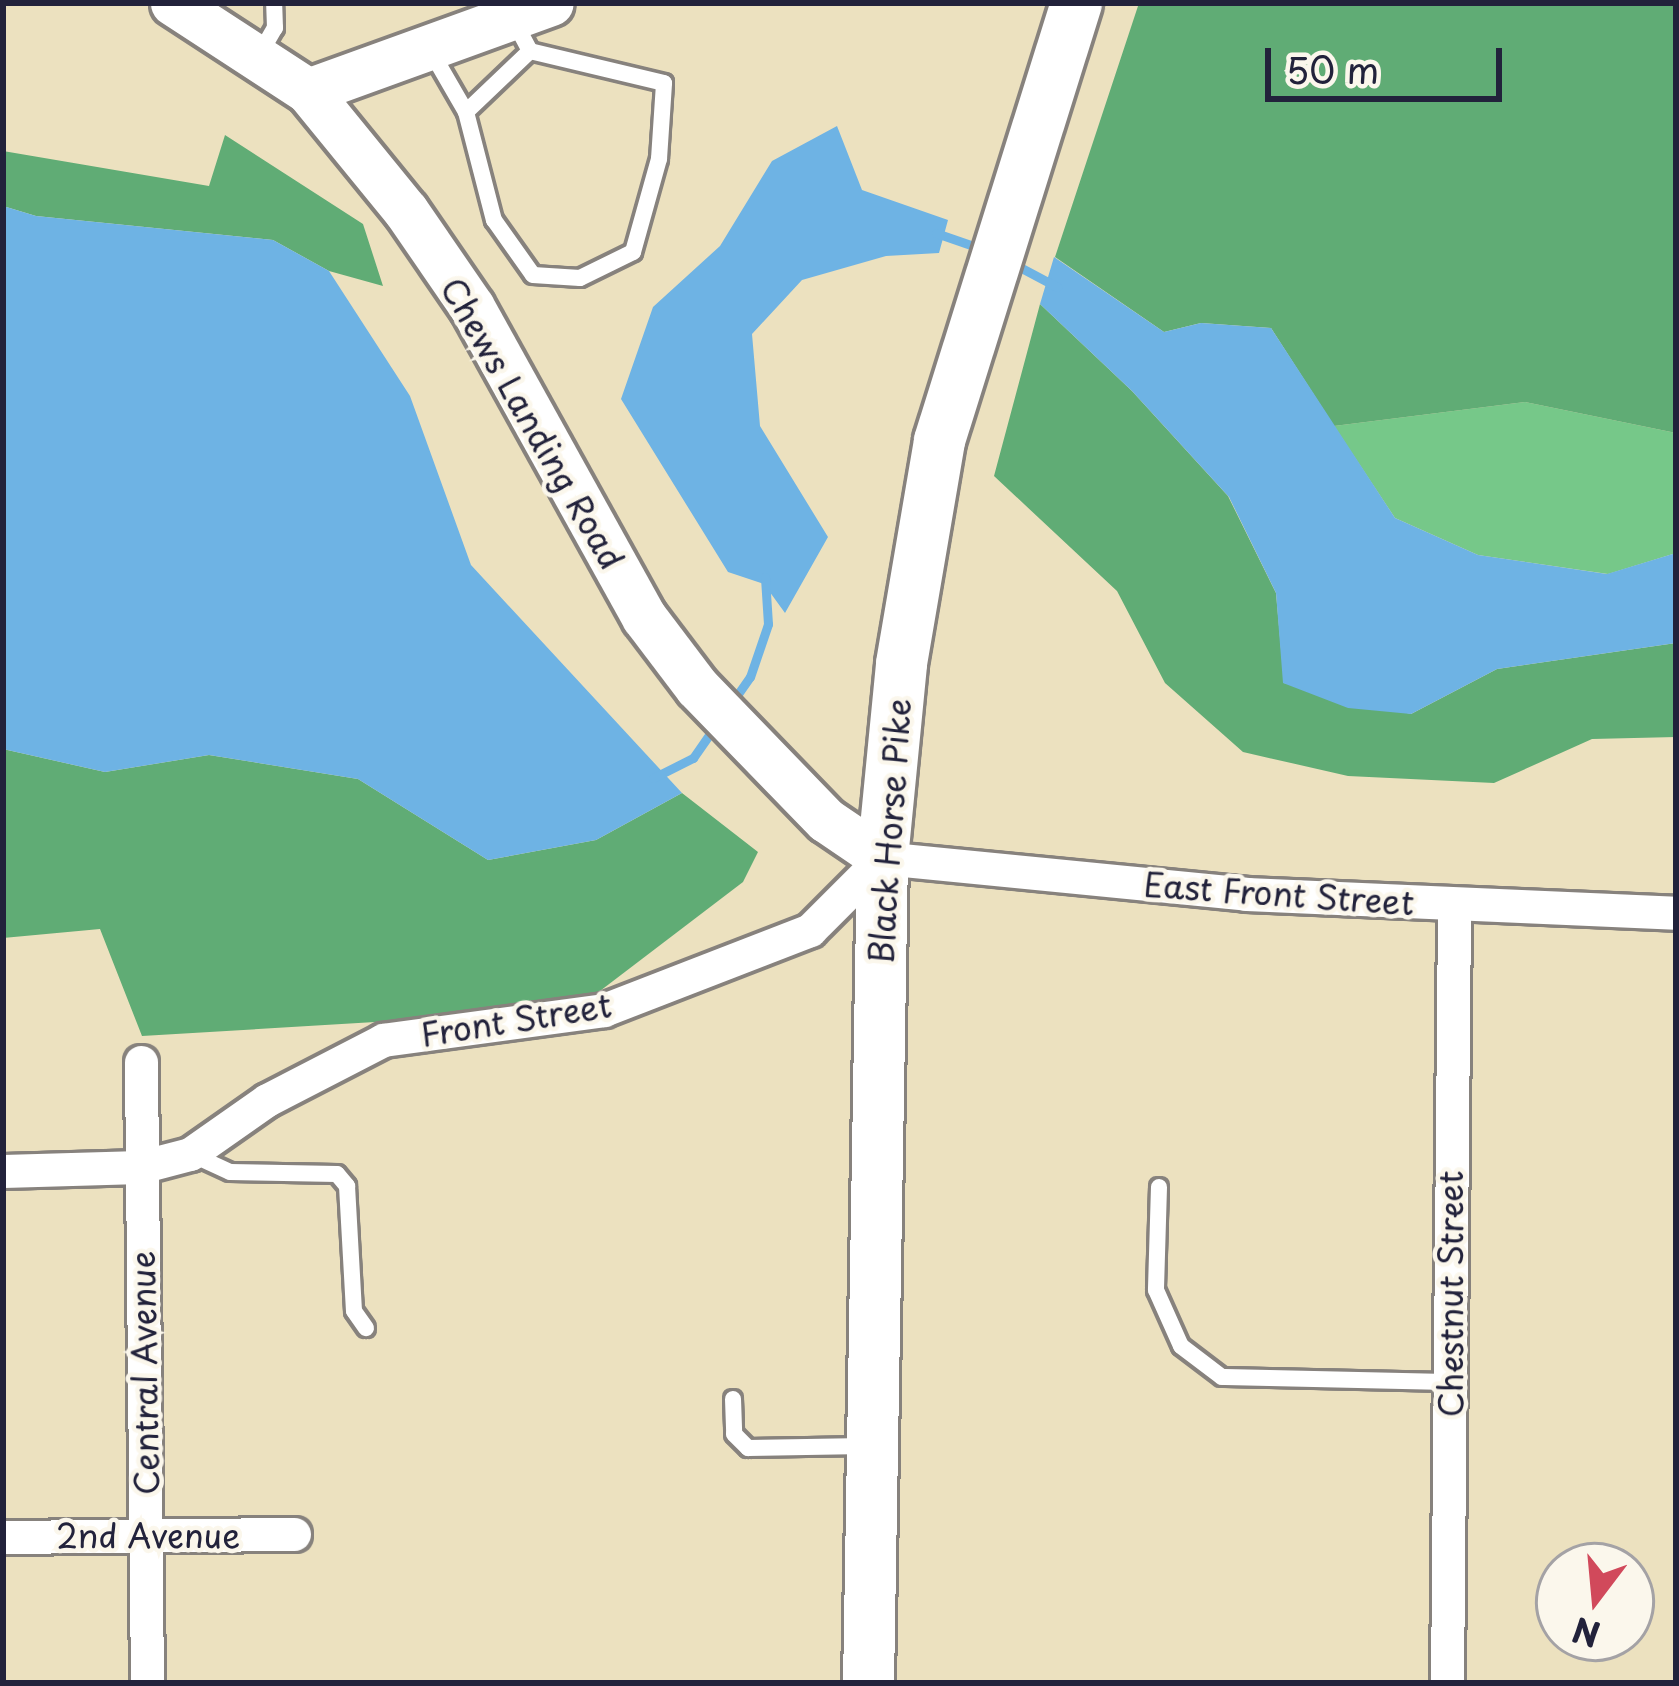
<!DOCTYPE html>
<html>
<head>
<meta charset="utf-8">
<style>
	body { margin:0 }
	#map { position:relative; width:1679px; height:1686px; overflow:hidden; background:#ece1bf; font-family:"Playpen Sans",sans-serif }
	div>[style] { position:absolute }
	.green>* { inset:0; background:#76c889 }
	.forest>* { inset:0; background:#60ac75 }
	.water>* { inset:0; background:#6eb3e4 }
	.stream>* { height:9px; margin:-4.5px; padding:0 4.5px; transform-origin:4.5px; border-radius:4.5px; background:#6eb3e4 }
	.roads { filter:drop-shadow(3px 0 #87827d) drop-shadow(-3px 0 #87827d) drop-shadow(0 3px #87827d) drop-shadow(0 -3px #87827d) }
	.service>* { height:16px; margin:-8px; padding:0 8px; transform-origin:8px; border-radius:8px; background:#fff }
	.minor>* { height:33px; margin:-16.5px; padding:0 16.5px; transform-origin:16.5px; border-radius:16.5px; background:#fff }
	.secondary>* { height:45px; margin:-22.5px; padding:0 22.5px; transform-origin:22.5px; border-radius:22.5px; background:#fff }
	.primary>* { height:51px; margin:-25.5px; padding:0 25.5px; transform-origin:25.5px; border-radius:25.5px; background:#fff }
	span { translate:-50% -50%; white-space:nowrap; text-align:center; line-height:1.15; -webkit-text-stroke:9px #fbf7ec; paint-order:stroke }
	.street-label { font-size:33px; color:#22223b }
	.frame { position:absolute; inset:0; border:6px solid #22223b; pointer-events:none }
	.north { position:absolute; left:1535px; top:1542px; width:120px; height:120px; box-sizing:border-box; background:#fbf7ec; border:3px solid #a4a2a5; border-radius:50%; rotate:196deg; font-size:33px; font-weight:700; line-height:48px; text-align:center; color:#22223b }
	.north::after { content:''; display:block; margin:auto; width:42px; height:54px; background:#d1495b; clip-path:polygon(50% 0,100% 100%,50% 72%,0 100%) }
	.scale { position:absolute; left:1265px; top:48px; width:237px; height:54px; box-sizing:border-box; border:6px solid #22223b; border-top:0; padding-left:15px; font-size:36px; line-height:42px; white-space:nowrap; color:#22223b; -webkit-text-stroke:9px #fbf7ec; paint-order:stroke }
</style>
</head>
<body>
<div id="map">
	<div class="green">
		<i style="clip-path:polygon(1525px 402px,1676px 433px,1676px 553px,1608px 574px,1478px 555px,1395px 518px,1334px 426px)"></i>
	</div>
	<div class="forest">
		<i style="clip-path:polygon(1139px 3px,1676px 3px,1676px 433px,1525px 402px,1334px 426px,1271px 328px,1201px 323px,1164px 332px,1055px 257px)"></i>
		<i style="clip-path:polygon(225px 135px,363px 224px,383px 286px,329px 271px,273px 240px,36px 216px,3px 206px,3px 151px,209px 186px)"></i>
		<i style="clip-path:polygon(1040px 304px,1132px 391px,1228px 496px,1276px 593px,1284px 683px,1411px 714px,1497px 669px,1676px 643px,1676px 737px,1592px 739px,1494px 783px,1348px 776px,1243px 752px,1165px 683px,1117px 591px,994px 476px)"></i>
		<i style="clip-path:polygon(3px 749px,105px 772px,209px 755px,358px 779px,488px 860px,596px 840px,682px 793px,758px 852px,743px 882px,575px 1010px,142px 1036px,100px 929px,3px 938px)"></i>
	</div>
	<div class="water">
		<i style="clip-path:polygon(837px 126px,862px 190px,948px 220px,939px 253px,886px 256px,802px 280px,752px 334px,760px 426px,828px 537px,785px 613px,764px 584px,728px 572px,621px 399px,653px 307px,720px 246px,772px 161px)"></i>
		<i style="clip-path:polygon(3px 206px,36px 216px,273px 240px,329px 271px,410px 396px,471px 565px,682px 793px,596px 840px,488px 860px,358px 779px,209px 755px,105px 772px,3px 749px)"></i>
		<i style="clip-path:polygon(1054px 257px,1164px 332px,1201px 323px,1271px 328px,1395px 518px,1478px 555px,1607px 574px,1676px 553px,1676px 643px,1497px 669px,1411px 714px,1348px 708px,1283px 683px,1276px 593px,1229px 497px,1132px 391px,1040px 304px)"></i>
	</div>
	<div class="stream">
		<i style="left:936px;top:233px;width:49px;rotate:19.2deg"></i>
		<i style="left:1014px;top:264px;width:49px;rotate:28.1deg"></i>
		<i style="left:733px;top:701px;width:29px;rotate:-55deg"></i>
		<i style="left:750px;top:677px;width:56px;rotate:-71.2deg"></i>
		<i style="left:768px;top:624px;width:47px;rotate:-93.7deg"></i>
		<i style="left:653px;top:778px;width:45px;rotate:-26.6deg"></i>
		<i style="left:693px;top:758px;width:40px;rotate:-55.1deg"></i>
	</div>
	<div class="roads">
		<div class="service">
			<i style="left:429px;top:48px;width:74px;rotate:60deg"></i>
			<i style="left:466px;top:112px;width:112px;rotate:75.5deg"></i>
			<i style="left:494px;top:220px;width:67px;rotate:54.7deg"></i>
			<i style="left:533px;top:275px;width:47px;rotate:3.7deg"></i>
			<i style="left:580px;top:278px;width:59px;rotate:-26.1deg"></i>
			<i style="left:633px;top:252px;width:97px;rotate:-74.4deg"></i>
			<i style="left:659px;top:159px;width:76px;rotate:-86.2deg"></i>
			<i style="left:664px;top:83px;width:138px;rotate:-166.6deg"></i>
			<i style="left:530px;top:51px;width:36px;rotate:-118deg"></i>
			<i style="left:258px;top:57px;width:34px;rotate:-60deg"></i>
			<i style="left:275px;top:28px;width:25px;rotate:-92deg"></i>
			<i style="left:466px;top:112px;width:88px;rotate:-43.6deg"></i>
			<i style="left:191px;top:1154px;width:43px;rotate:24.8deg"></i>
			<i style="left:230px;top:1172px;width:107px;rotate:1.1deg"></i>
			<i style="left:337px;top:1174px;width:16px;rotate:50deg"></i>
			<i style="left:347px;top:1186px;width:125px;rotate:86.8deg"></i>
			<i style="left:354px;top:1311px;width:21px;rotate:55deg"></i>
			<i style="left:1159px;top:1187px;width:103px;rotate:91.7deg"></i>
			<i style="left:1156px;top:1290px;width:61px;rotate:65.9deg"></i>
			<i style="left:1181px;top:1346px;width:51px;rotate:37.1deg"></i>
			<i style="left:1222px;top:1377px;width:228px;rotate:1.3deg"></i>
			<i style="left:733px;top:1399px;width:35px;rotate:88deg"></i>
			<i style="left:734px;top:1434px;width:20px;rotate:45deg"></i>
			<i style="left:748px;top:1448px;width:117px;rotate:-1deg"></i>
		</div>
		<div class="minor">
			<i style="left:141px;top:1062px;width:621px;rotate:89.45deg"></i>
			<i style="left:3px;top:1171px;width:137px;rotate:-1.7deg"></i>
			<i style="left:140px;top:1167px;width:52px;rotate:-14.6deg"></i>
			<i style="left:190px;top:1154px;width:94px;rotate:-35deg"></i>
			<i style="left:267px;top:1100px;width:131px;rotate:-27.3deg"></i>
			<i style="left:383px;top:1040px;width:223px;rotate:-7.7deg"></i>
			<i style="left:604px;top:1010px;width:221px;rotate:-21.2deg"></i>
			<i style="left:810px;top:930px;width:102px;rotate:-45deg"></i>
			<i style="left:882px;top:858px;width:366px;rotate:5.6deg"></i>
			<i style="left:1246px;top:894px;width:430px;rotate:2.5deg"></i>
			<i style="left:3px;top:1537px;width:291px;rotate:-0.6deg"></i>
			<i style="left:1447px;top:1683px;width:778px;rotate:-89.48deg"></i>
		</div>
		<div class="secondary">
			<i style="left:173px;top:3px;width:161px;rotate:33.1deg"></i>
			<i style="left:308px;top:91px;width:155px;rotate:50.8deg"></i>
			<i style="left:406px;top:211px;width:116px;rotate:55.5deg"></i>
			<i style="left:472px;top:307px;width:355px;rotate:61deg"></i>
			<i style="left:644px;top:617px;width:88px;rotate:52.9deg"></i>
			<i style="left:697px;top:687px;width:185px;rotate:45.9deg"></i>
			<i style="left:826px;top:820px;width:68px;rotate:34.2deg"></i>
			<i style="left:308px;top:91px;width:258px;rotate:-19.9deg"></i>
		</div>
		<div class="primary">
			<i style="left:868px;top:1683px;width:825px;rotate:-89.03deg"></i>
			<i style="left:882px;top:858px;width:196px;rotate:-84.4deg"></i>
			<i style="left:901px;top:663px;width:226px;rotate:-80.3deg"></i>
			<i style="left:939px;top:440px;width:458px;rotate:-72.6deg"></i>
		</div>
	</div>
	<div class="street-label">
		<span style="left:533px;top:423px;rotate:60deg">Chews Landing Road</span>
		<span style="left:889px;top:831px;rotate:-86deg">Black Horse Pike</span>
		<span style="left:1279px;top:893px;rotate:4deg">East Front Street</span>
		<span style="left:516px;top:1019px;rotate:-9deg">Front Street</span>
		<span style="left:1450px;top:1294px;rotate:-90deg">Chestnut Street</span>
		<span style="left:144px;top:1373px;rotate:-91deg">Central Avenue</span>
		<span style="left:148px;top:1535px">2nd Avenue</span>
	</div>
	<div class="frame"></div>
	<div class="north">N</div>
	<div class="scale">50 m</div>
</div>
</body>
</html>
